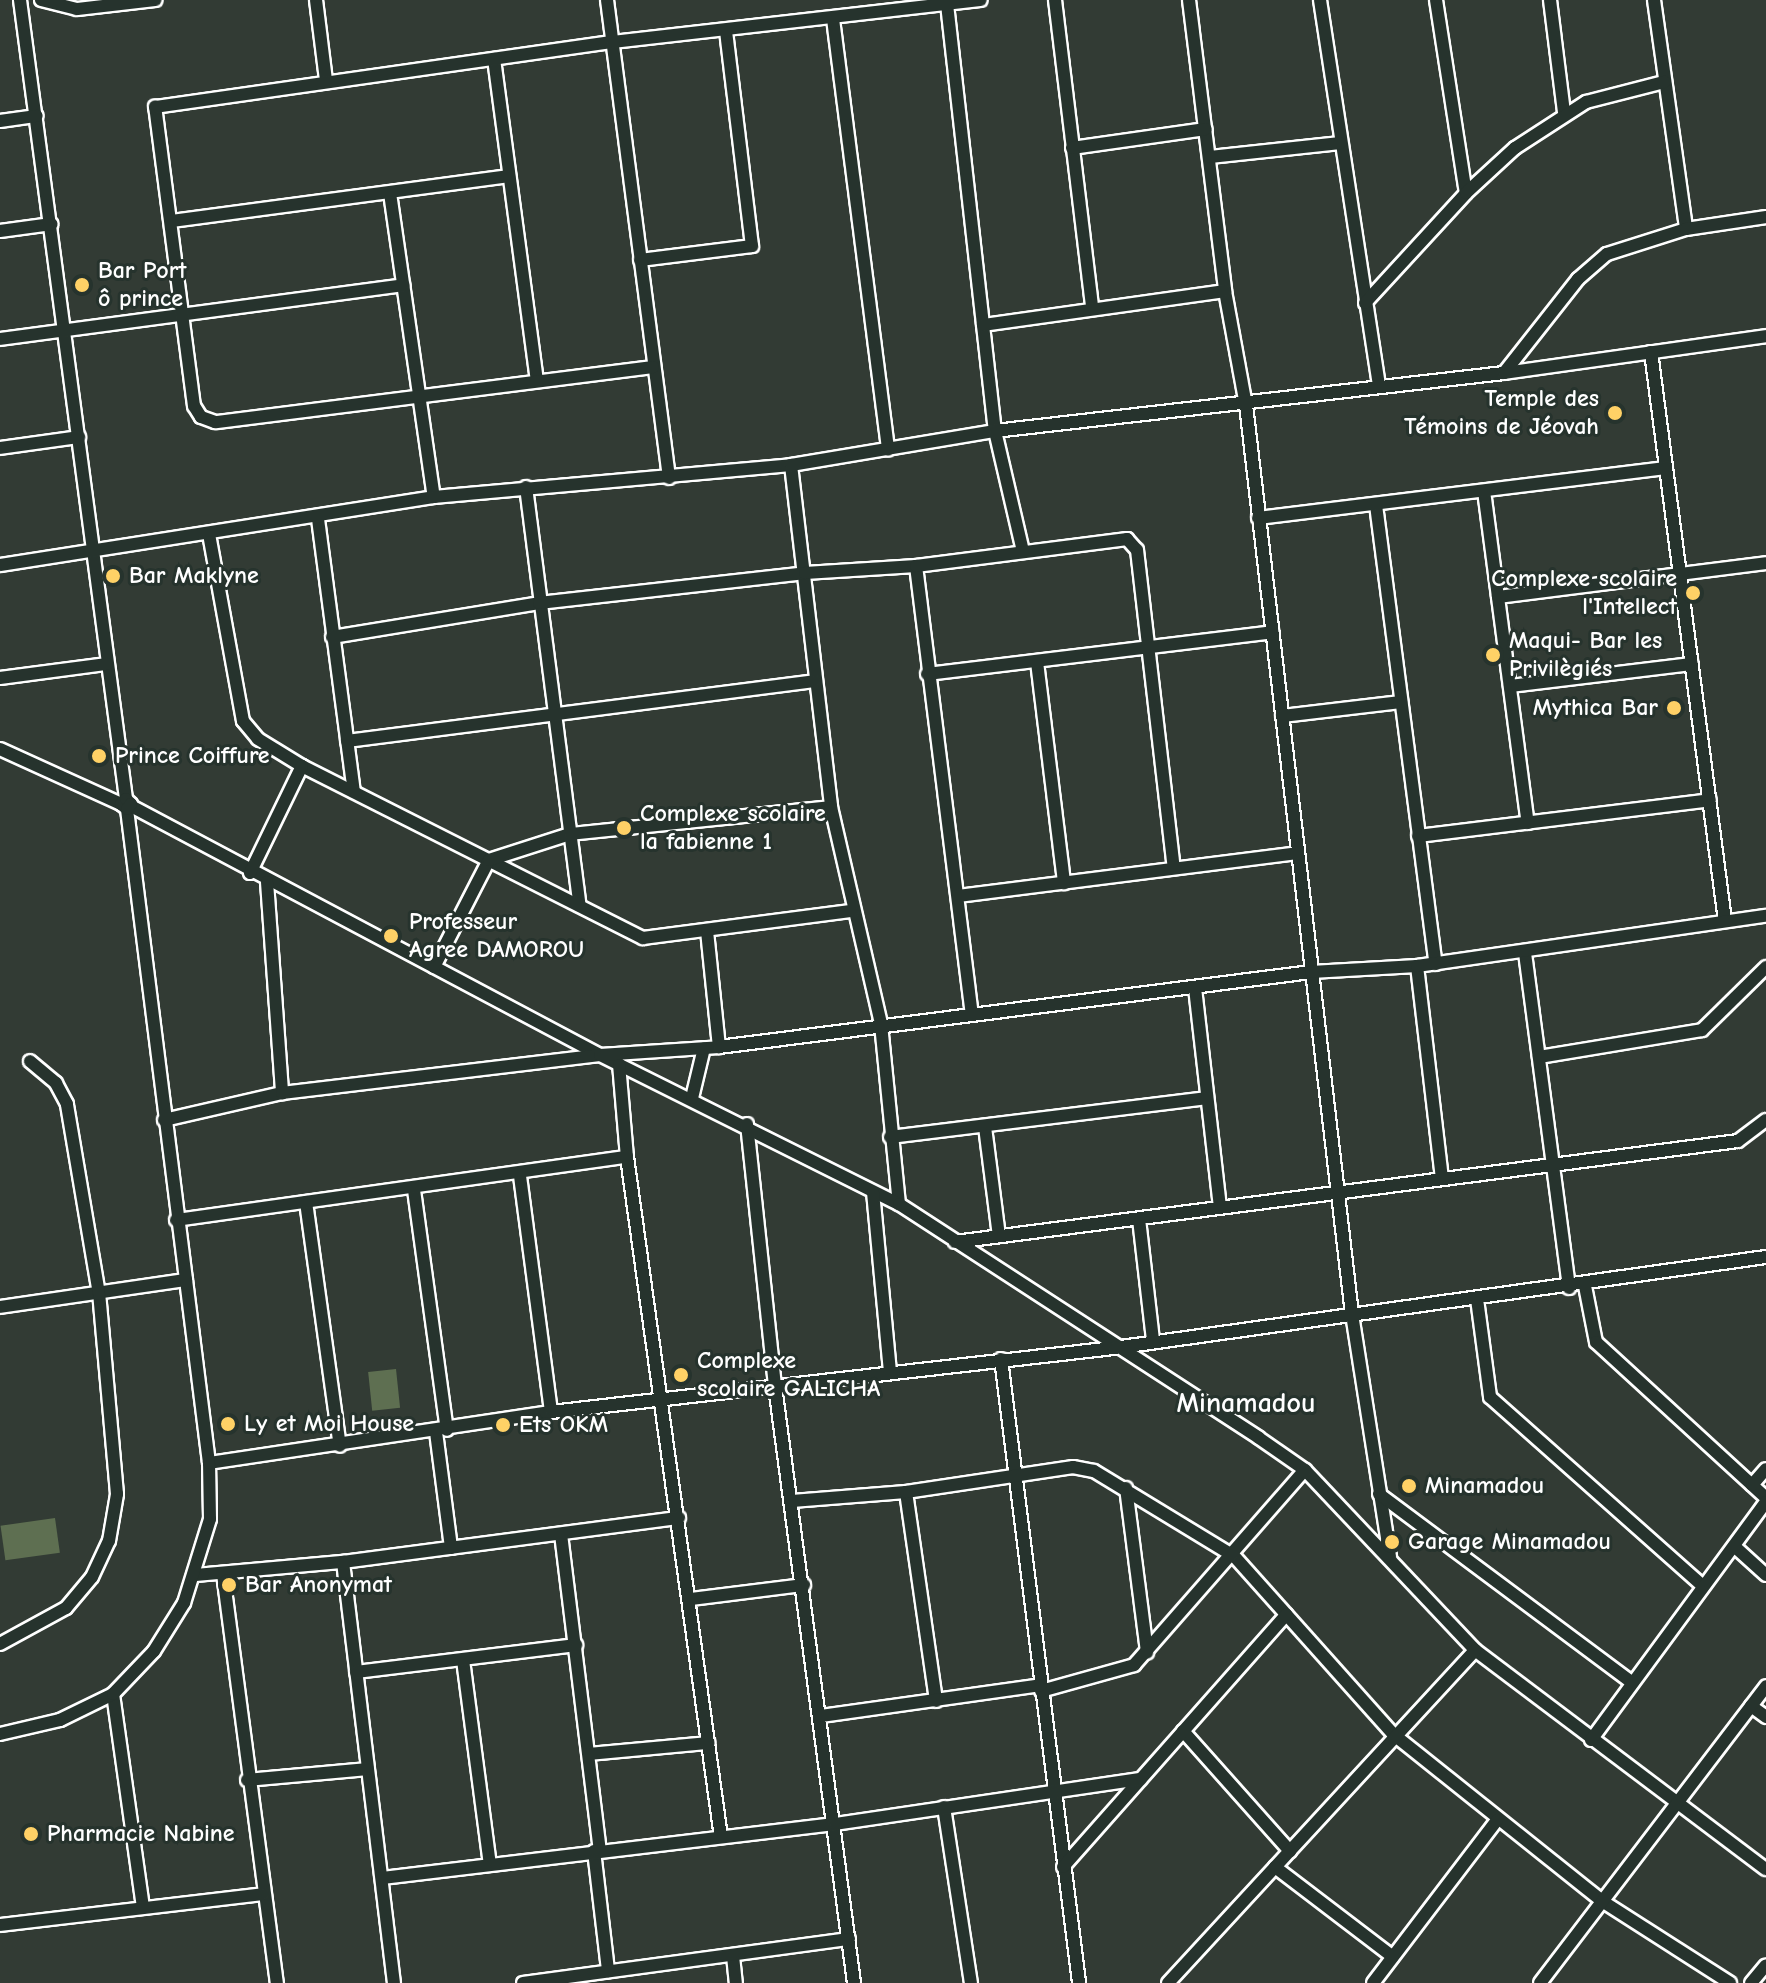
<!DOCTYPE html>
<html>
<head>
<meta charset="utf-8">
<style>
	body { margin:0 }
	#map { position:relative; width:1766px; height:1983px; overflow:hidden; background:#323b34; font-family:"Comic Neue",sans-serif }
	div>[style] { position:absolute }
	.green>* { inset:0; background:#5e6f51; transform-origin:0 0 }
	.roads { filter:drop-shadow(2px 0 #fff) drop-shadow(-2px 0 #fff) drop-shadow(0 2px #fff) drop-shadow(0 -2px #fff) }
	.minor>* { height:12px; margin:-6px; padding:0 6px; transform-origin:6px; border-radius:6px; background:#26332d }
	.dots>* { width:22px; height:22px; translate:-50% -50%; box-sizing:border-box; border:4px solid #26332d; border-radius:50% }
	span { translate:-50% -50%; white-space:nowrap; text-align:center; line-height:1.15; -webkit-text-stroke:6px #26332d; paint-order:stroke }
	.poi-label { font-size:24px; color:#fff; font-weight:700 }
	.left { translate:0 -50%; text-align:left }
	.right { translate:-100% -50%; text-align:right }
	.quarter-label { font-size:28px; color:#fff; font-weight:700 }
</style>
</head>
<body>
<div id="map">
	<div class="green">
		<i style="left:396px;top:1369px;width:39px;height:28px;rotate:84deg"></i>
		<i style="left:55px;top:1518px;width:35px;height:55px;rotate:82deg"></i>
	</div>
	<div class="roads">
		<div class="minor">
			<i style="left:20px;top:0;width:806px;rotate:82.44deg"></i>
			<i style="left:41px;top:0;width:37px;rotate:14deg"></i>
			<i style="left:77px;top:9px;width:79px;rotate:-6.6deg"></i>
			<i style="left:316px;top:0;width:81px;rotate:82.9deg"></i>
			<i style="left:607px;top:0;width:482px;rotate:82.6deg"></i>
			<i style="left:1055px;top:0;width:309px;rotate:83.1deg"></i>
			<i style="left:1189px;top:0;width:293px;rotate:82.9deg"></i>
			<i style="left:1225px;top:291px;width:116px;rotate:79.6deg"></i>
			<i style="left:1246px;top:405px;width:915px;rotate:83.35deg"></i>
			<i style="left:1352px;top:1314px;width:246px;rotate:81.1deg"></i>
			<i style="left:1320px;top:0;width:390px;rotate:81.3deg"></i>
			<i style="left:1436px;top:0;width:195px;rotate:81.2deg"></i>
			<i style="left:1550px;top:0;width:113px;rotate:82.9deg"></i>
			<i style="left:1654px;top:0;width:231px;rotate:82deg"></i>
			<i style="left:947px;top:4px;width:430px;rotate:83.6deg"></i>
			<i style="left:995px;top:431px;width:123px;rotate:76.9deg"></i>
			<i style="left:833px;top:19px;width:434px;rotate:82.7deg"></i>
			<i style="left:494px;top:59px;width:324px;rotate:82.4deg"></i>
			<i style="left:0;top:121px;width:37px;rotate:-8deg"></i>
			<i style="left:1072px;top:148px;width:135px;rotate:-8.1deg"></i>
			<i style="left:1210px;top:157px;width:131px;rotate:-6.1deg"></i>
			<i style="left:390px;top:193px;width:307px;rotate:81.8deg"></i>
			<i style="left:172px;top:221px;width:340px;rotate:-7.6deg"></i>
			<i style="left:0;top:231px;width:52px;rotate:-7.7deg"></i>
			<i style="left:640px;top:260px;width:113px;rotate:-7.1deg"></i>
			<i style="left:752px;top:246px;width:217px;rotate:-96.9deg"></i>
			<i style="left:1365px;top:303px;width:149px;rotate:-47.4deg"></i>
			<i style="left:1466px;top:193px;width:67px;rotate:-42.6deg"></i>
			<i style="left:1515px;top:148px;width:85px;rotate:-32.9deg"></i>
			<i style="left:1586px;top:102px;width:81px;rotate:-14.4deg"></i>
			<i style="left:983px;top:325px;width:244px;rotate:-8deg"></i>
			<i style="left:0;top:339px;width:407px;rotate:-7.6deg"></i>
			<i style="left:1651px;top:352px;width:574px;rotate:82.59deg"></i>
			<i style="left:653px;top:367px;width:441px;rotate:172.8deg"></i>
			<i style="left:215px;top:422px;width:15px;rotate:-160deg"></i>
			<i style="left:201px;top:417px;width:13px;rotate:-122deg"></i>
			<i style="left:194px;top:406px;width:302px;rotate:-97.4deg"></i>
			<i style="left:155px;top:107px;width:462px;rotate:-8.1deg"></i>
			<i style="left:612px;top:42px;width:371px;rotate:-6.5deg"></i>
			<i style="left:1504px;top:373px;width:120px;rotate:-51.8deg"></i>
			<i style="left:1578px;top:279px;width:38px;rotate:-41deg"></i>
			<i style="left:1607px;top:254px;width:83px;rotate:-17.6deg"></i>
			<i style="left:1686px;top:229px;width:81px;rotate:-8.5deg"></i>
			<i style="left:0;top:448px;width:80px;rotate:-7.9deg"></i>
			<i style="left:791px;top:465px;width:344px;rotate:83.3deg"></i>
			<i style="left:831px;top:807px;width:223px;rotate:77deg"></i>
			<i style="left:881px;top:1024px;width:181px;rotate:84.3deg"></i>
			<i style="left:526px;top:487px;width:422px;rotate:82.7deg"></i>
			<i style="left:1484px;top:491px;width:335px;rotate:82.5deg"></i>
			<i style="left:1376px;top:505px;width:463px;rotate:82.6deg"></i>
			<i style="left:1258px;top:518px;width:411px;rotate:-7deg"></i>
			<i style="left:318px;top:519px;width:275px;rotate:82.5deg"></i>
			<i style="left:209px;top:534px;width:190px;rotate:79.7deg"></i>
			<i style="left:243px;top:721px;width:23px;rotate:50deg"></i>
			<i style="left:258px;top:739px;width:52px;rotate:31.5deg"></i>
			<i style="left:302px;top:766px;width:382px;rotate:26.8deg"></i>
			<i style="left:643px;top:938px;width:211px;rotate:-7.4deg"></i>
			<i style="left:0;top:565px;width:439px;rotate:-8.9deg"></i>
			<i style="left:434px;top:497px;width:358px;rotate:-5.1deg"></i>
			<i style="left:791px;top:465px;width:207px;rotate:-9.5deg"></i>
			<i style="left:995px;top:431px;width:512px;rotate:-6.5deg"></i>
			<i style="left:1504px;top:373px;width:265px;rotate:-8deg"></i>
			<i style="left:916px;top:566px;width:451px;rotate:82.9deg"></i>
			<i style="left:1498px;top:597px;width:270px;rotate:-7.2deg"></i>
			<i style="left:332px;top:637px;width:210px;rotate:-9.3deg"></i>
			<i style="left:539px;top:603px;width:268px;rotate:-6.4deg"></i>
			<i style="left:805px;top:573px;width:111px;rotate:-3.6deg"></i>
			<i style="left:916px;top:566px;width:213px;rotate:-7.3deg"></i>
			<i style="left:1127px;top:539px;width:15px;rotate:48deg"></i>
			<i style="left:1137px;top:550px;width:320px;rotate:83.4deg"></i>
			<i style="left:1037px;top:662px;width:223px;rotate:83deg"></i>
			<i style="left:927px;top:674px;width:348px;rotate:-6.9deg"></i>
			<i style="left:0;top:678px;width:108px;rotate:-7.5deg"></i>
			<i style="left:1510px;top:686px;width:183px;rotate:-6.9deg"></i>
			<i style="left:1282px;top:716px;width:120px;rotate:-6.7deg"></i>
			<i style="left:347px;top:741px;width:471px;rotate:-7.3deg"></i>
			<i style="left:0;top:749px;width:133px;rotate:24.4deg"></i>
			<i style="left:131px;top:806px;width:531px;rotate:27.96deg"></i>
			<i style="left:600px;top:1055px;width:334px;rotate:26.5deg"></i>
			<i style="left:899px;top:1204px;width:429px;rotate:33deg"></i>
			<i style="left:1259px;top:1438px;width:56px;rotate:34.8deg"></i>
			<i style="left:1305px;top:1470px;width:248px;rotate:46.6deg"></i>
			<i style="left:1475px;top:1650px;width:364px;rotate:37deg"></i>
			<i style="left:1418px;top:836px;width:294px;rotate:-7deg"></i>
			<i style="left:250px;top:873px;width:119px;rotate:-64.1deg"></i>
			<i style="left:267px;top:882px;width:212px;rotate:85.9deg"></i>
			<i style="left:958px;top:896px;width:342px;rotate:-7.2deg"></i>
			<i style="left:707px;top:931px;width:117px;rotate:84.1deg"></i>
			<i style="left:1525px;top:953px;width:338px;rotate:82.5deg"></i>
			<i style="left:1417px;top:966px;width:213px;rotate:83.3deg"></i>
			<i style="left:434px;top:967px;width:120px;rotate:-62.8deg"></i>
			<i style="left:489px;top:860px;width:85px;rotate:-17.8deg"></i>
			<i style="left:570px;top:834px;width:262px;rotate:-5.9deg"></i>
			<i style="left:1195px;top:988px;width:219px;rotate:83.5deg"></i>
			<i style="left:1539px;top:1057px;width:165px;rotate:-9.4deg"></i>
			<i style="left:1702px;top:1030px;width:90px;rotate:-44.5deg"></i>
			<i style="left:619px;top:1064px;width:93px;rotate:85.1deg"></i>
			<i style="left:627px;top:1157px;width:686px;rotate:82.13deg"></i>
			<i style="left:692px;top:1098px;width:51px;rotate:-76.5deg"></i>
			<i style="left:164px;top:1120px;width:121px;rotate:-12.9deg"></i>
			<i style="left:282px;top:1093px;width:320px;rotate:-6.8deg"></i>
			<i style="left:600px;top:1055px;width:119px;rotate:-3.8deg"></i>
			<i style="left:719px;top:1047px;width:597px;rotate:-7.22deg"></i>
			<i style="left:1311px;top:972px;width:106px;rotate:-3.2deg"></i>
			<i style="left:1417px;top:966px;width:353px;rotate:-8.2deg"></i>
			<i style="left:747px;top:1124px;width:263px;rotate:83.9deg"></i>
			<i style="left:775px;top:1386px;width:602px;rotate:82.46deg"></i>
			<i style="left:985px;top:1127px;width:110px;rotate:82.7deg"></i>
			<i style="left:890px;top:1137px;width:318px;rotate:-7deg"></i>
			<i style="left:520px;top:1176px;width:238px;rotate:82.5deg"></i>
			<i style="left:414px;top:1190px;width:242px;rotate:82.2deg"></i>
			<i style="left:873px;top:1192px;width:180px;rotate:84.6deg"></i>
			<i style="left:306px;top:1202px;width:246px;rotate:82.1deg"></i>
			<i style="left:1139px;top:1219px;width:122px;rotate:83.4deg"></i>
			<i style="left:176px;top:1220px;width:455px;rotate:-8deg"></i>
			<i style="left:955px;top:1242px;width:789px;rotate:-7.35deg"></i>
			<i style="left:1738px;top:1141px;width:35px;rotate:-37deg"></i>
			<i style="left:1585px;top:1286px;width:57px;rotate:78.9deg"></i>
			<i style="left:1596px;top:1342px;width:231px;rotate:42.5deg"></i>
			<i style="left:1477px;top:1299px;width:99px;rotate:82.4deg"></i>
			<i style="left:1490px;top:1397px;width:285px;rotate:41.6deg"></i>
			<i style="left:0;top:1307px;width:188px;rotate:-8.3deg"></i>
			<i style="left:1001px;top:1359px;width:629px;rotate:82.87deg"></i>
			<i style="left:436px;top:1432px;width:117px;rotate:82.6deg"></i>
			<i style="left:209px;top:1463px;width:346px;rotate:-8.5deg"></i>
			<i style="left:551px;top:1412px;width:567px;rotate:-6.49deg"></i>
			<i style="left:1114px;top:1348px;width:658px;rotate:-7.95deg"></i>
			<i style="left:1752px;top:1485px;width:21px;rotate:-49deg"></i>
			<i style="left:1126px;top:1488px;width:166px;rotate:82.7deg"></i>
			<i style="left:906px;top:1492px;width:211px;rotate:81.8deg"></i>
			<i style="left:1379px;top:1494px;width:314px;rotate:36.7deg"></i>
			<i style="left:792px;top:1501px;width:114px;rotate:-4.5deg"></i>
			<i style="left:906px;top:1492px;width:169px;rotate:-8.5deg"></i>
			<i style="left:1073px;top:1467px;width:21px;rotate:11deg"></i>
			<i style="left:1094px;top:1471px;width:164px;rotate:31.3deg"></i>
			<i style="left:1234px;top:1556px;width:239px;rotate:48.2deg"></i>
			<i style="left:1393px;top:1734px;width:268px;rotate:38.6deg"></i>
			<i style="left:1602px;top:1901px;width:152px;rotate:32.6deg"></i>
			<i style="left:561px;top:1534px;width:318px;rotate:83deg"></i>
			<i style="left:1734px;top:1546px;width:43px;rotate:42.2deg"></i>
			<i style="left:343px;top:1562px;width:424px;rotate:83.1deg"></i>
			<i style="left:223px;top:1574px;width:413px;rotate:82.5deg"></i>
			<i style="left:196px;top:1575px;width:148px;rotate:-5.1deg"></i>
			<i style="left:343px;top:1562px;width:339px;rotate:-7.5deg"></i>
			<i style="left:691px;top:1599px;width:114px;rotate:-7.1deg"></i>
			<i style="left:0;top:1644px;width:75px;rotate:-28.6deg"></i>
			<i style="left:66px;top:1608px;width:40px;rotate:-50deg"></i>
			<i style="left:92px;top:1577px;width:40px;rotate:-65deg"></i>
			<i style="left:109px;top:1541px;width:48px;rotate:-80.3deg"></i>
			<i style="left:117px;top:1494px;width:201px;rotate:-95.1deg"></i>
			<i style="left:99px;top:1294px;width:193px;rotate:-99.6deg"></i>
			<i style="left:67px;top:1104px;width:24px;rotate:-118deg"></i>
			<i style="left:56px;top:1083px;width:34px;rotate:-140deg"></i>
			<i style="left:463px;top:1660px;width:206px;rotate:82.5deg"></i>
			<i style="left:356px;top:1672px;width:222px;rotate:-7deg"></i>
			<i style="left:1041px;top:1691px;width:97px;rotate:-15.6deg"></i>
			<i style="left:1134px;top:1665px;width:259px;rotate:-48.8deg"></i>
			<i style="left:113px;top:1694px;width:216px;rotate:82deg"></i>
			<i style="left:1751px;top:1706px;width:19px;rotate:36deg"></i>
			<i style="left:821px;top:1716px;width:222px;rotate:-8deg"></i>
			<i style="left:1183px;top:1731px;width:161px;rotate:48.3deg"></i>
			<i style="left:0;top:1734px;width:62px;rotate:-13.1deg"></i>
			<i style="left:60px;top:1720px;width:59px;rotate:-26.1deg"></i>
			<i style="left:113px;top:1694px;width:59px;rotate:-46.4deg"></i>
			<i style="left:154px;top:1651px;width:57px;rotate:-58deg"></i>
			<i style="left:184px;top:1603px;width:88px;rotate:-72.8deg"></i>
			<i style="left:210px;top:1519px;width:56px;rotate:-91deg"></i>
			<i style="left:209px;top:1463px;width:659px;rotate:-97.15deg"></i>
			<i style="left:127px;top:809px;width:8px;rotate:-140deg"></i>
			<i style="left:121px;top:804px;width:7px;rotate:-45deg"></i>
			<i style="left:126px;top:799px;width:7px;rotate:45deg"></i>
			<i style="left:131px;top:804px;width:6px;rotate:129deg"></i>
			<i style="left:1591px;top:1740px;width:295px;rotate:-53.7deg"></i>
			<i style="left:589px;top:1754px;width:120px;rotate:-5.3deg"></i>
			<i style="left:247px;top:1780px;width:121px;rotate:-5.2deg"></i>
			<i style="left:944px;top:1807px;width:178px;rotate:81.3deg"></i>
			<i style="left:594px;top:1851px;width:121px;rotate:83.3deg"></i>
			<i style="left:1063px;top:1867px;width:337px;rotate:-48.5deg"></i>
			<i style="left:1275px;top:1867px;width:148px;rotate:37.3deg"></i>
			<i style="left:382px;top:1878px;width:456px;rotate:-6.8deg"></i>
			<i style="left:835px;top:1824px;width:309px;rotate:-8.4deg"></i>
			<i style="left:0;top:1925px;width:265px;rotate:-6.7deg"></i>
			<i style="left:733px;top:1956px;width:27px;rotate:84deg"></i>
			<i style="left:523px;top:1983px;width:329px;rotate:-7.7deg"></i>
			<i style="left:1168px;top:1983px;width:453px;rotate:-47.3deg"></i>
			<i style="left:1373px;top:1983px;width:205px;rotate:-52.7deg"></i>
			<i style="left:1540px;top:1983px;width:373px;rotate:-52.7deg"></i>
			<i style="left:1751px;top:1983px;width:23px;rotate:-50deg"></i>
		</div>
	</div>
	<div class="dots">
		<i style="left:82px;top:285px;background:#ffd166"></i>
		<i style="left:1615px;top:413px;background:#ffd166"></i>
		<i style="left:113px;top:576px;background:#ffd166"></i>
		<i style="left:1693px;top:593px;background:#ffd166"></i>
		<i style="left:1493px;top:655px;background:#ffd166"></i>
		<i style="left:1674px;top:708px;background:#ffd166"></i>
		<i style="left:99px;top:756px;background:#ffd166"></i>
		<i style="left:624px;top:828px;background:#ffd166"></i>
		<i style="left:391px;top:936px;background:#ffd166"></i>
		<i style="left:681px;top:1375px;background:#ffd166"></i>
		<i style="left:228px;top:1424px;background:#ffd166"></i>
		<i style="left:503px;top:1425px;background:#ffd166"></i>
		<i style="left:1409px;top:1486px;background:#ffd166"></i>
		<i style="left:1392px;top:1542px;background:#ffd166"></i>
		<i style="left:229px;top:1585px;background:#ffd166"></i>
		<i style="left:31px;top:1834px;background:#ffd166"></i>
	</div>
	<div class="poi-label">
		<span class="left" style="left:98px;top:285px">Bar Port<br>ô prince</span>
		<span class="right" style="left:1599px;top:413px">Temple des<br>Témoins de Jéovah</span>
		<span class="left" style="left:129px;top:576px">Bar Maklyne</span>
		<span class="right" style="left:1677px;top:593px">Complexe scolaire<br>l'Intellect</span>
		<span class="left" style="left:1509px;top:655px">Maqui- Bar les<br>Privilègiés</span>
		<span class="right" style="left:1658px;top:708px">Mythica Bar</span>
		<span class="left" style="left:115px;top:756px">Prince Coiffure</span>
		<span class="left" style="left:640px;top:828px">Complexe scolaire<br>la fabienne 1</span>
		<span class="left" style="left:409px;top:936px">Professeur<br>Agree DAMOROU</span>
		<span class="left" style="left:697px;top:1375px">Complexe<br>scolaire GALICHA</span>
		<span class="left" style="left:244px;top:1424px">Ly et Moi House</span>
		<span class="left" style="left:519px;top:1425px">Ets OKM</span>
		<span class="left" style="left:1425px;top:1486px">Minamadou</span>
		<span class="left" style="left:1408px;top:1542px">Garage Minamadou</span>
		<span class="left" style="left:245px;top:1585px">Bar Anonymat</span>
		<span class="left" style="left:47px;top:1834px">Pharmacie Nabine</span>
	</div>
	<div class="quarter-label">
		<span style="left:1246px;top:1403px">Minamadou</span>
	</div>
</div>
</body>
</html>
